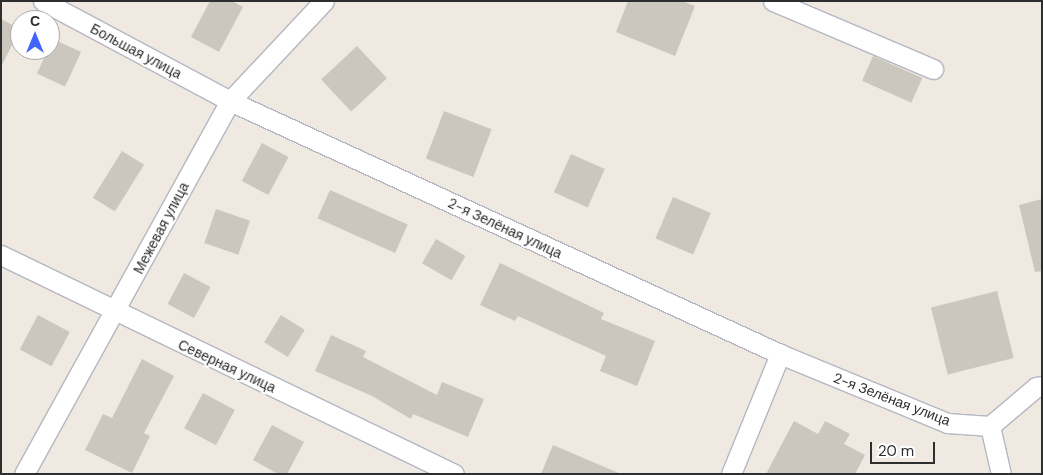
<!DOCTYPE html>
<html>
<head>
<meta charset="utf-8">
<style>
	body { margin:0 }
	#map { position:relative; width:1043px; height:475px; overflow:hidden; background:#efe9e1; font-family:"DM Sans",sans-serif }
	div>[style] { position:absolute }
	.building>* { inset:0; background:#cbc7bf; transform-origin:0 0 }
	.roads { filter:drop-shadow(1px 0 #b4b7c1) drop-shadow(-1px 0 #b4b7c1) drop-shadow(0 1px #b4b7c1) drop-shadow(0 -1px #b4b7c1) }
	.street>* { height:19px; margin:-9.5px; padding:0 9.5px; transform-origin:9.5px; border-radius:9.5px; background:#fff }
	span { translate:-50% -50%; white-space:nowrap; text-align:center; line-height:1.15; -webkit-text-stroke:4px #fff; paint-order:stroke }
	.street-label { font-size:14px; color:#2e2e2e }
	.frame { position:absolute; inset:0; border:2px solid #2e2e2e; pointer-events:none }
	.north { position:absolute; left:10px; top:10px; width:50px; height:50px; box-sizing:border-box; background:#fff; border:1px solid #ababab; border-radius:50%; rotate:0deg; font-size:14px; font-weight:700; line-height:20px; text-align:center; color:#2e2e2e }
	.north::after { content:''; display:block; margin:auto; width:18px; height:22px; background:#4264fb; clip-path:polygon(50% 0,100% 100%,50% 72%,0 100%) }
	.scale { position:absolute; left:870px; top:442px; width:65px; height:22px; box-sizing:border-box; border:2px solid #2e2e2e; border-top:0; padding-left:6px; font-size:15px; line-height:18px; white-space:nowrap; color:#2e2e2e; -webkit-text-stroke:4px #fff; paint-order:stroke }
</style>
</head>
<body>
<div id="map">
	<div class="building">
		<i style="clip-path:polygon(210px 1px,232px 1px,243px 7px,219px 52px,191px 37px)"></i>
		<i style="clip-path:polygon(628px 1px,682px 1px,695px 6px,675px 56px,616px 32px)"></i>
		<i style="clip-path:polygon(1px 19px,20px 29px,1px 67px)"></i>
		<i style="left:53px;top:39px;width:31px;height:38px;rotate:25deg"></i>
		<i style="left:357px;top:46px;width:44px;height:49px;rotate:47deg"></i>
		<i style="left:873px;top:56px;width:54px;height:27px;rotate:24deg"></i>
		<i style="left:444px;top:111px;width:51px;height:51px;rotate:21deg"></i>
		<i style="left:262px;top:143px;width:30px;height:43px;rotate:28deg"></i>
		<i style="left:122px;top:151px;width:26px;height:55px;rotate:32deg"></i>
		<i style="left:571px;top:154px;width:37px;height:42px;rotate:24deg"></i>
		<i style="left:330px;top:190px;width:85px;height:31px;rotate:24deg"></i>
		<i style="left:673px;top:197px;width:41px;height:45px;rotate:23deg"></i>
		<i style="clip-path:polygon(1042px 199px,1042px 271px,1035px 272px,1019px 205px)"></i>
		<i style="left:216px;top:209px;width:36px;height:36px;rotate:19deg"></i>
		<i style="left:436px;top:239px;width:34px;height:28px;rotate:30deg"></i>
		<i style="clip-path:polygon(500px 263px,604px 313px,601px 319px,655px 341px,637px 386px,600px 371px,606px 356px,518px 316px,515px 321px,480px 305px)"></i>
		<i style="left:184px;top:273px;width:30px;height:35px;rotate:28deg"></i>
		<i style="left:997px;top:291px;width:69px;height:68px;rotate:76deg"></i>
		<i style="left:38px;top:315px;width:36px;height:39px;rotate:28deg"></i>
		<i style="left:281px;top:315px;width:28px;height:32px;rotate:32deg"></i>
		<i style="clip-path:polygon(331px 335px,366px 351px,363px 357px,437px 395px,442px 382px,484px 399px,468px 437px,413px 414px,411px 419px,372px 396px,315px 371px)"></i>
		<i style="clip-path:polygon(142px 359px,174px 376px,144px 433px,150px 436px,132px 473px,85px 450px,103px 414px,112px 418px)"></i>
		<i style="left:203px;top:393px;width:36px;height:40px;rotate:28deg"></i>
		<i style="clip-path:polygon(794px 421px,818px 434px,825px 421px,850px 434px,844px 444px,865px 455px,855px 474px,766px 474px)"></i>
		<i style="clip-path:polygon(272px 425px,304px 442px,287px 474px,278px 474px,253px 460px)"></i>
		<i style="clip-path:polygon(553px 445px,621px 474px,541px 474px)"></i>
	</div>
	<div class="roads">
		<div class="street">
			<i style="left:43px;top:1px;width:212px;rotate:28.1deg"></i>
			<i style="left:230px;top:101px;width:605px;rotate:24.7deg"></i>
			<i style="left:780px;top:354px;width:181px;rotate:22.4deg"></i>
			<i style="left:947px;top:423px;width:43px;rotate:4deg"></i>
			<i style="left:990px;top:426px;width:49px;rotate:77.1deg"></i>
			<i style="left:773px;top:1px;width:174px;rotate:23deg"></i>
			<i style="left:1px;top:255px;width:503px;rotate:25.8deg"></i>
			<i style="left:990px;top:426px;width:60px;rotate:-40.3deg"></i>
			<i style="left:1036px;top:387px;width:6px;rotate:-9deg"></i>
			<i style="left:24px;top:474px;width:426px;rotate:-61.1deg"></i>
			<i style="left:230px;top:101px;width:137px;rotate:-46.8deg"></i>
			<i style="left:731px;top:474px;width:130px;rotate:-67.8deg"></i>
		</div>
	</div>
	<div class="street-label">
		<span style="left:136px;top:51px;rotate:28deg">Большая улица</span>
		<span style="left:161px;top:228px;rotate:-62deg">Межевая улица</span>
		<span style="left:505px;top:228px;rotate:25deg">2-я Зелёная улица</span>
		<span style="left:227px;top:366px;rotate:25deg">Северная улица</span>
		<span style="left:892px;top:399px;rotate:21deg">2-я Зелёная улица</span>
	</div>
	<div class="frame"></div>
	<div class="north">С</div>
	<div class="scale">20 m</div>
</div>
</body>
</html>
